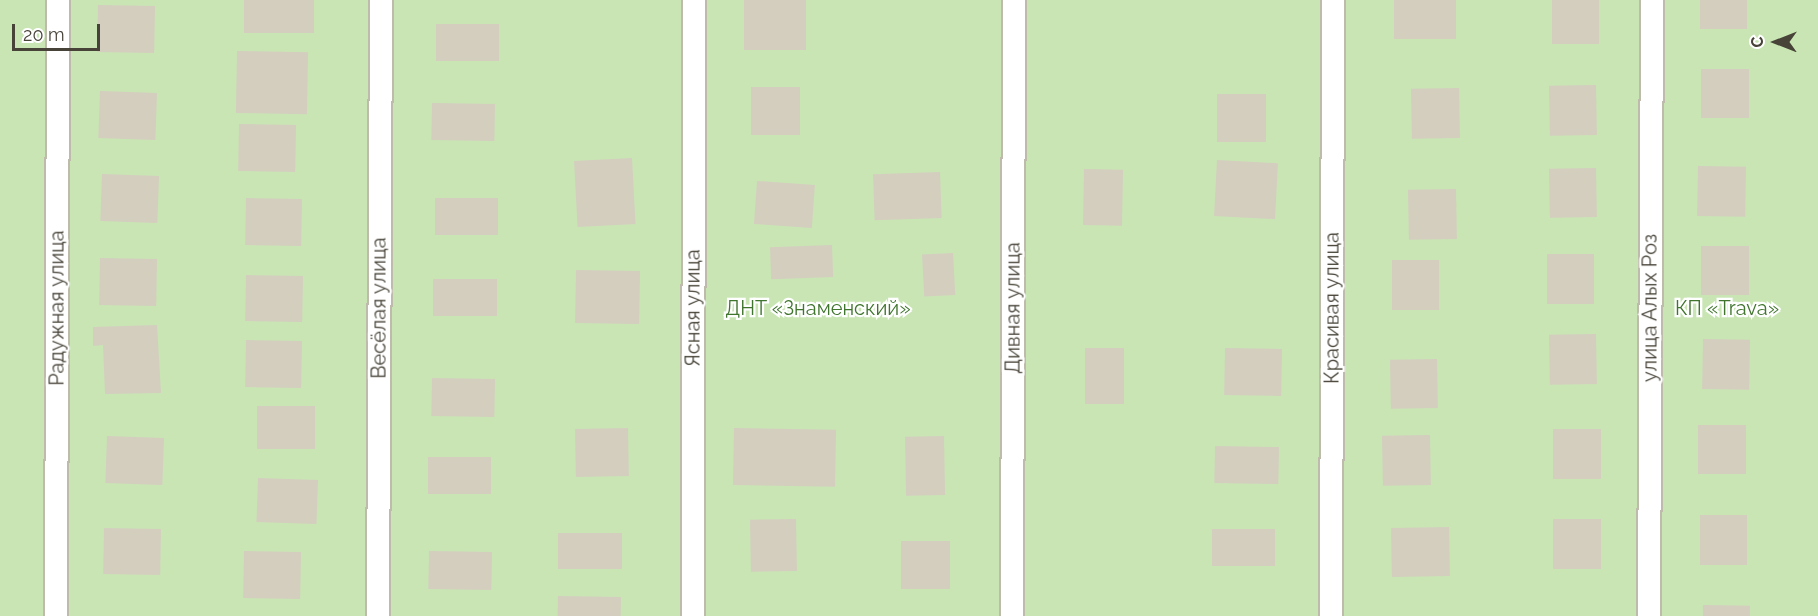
<!DOCTYPE html>
<html>
<head>
<meta charset="utf-8">
<style>
	body { margin:0 }
	#map { position:relative; width:1818px; height:616px; overflow:hidden; background:#f3f1e9; font-family:Raleway,sans-serif }
	div>[style] { position:absolute }
	.green>* { inset:0; background:#c9e5b4; transform-origin:0 0 }
	.building>* { inset:0; background:#d4cebf; transform-origin:0 0 }
	.roads { filter:drop-shadow(2px 0 #bebaac) drop-shadow(-2px 0 #bebaac) drop-shadow(0 2px #bebaac) drop-shadow(0 -2px #bebaac) }
	.minor>* { height:22px; margin:-11px; padding:0 11px; transform-origin:11px; border-radius:11px; background:#fff }
	span { translate:-50% -50%; white-space:nowrap; text-align:center; line-height:1.15; -webkit-text-stroke:4.5px #fff; paint-order:stroke }
	.street-label { font-size:20px; color:#474338 }
	.park-label { font-size:20px; color:#40752e }
	.north { position:absolute; left:1746px; top:12px; width:60px; height:60px; -webkit-text-stroke:4px #fff; paint-order:stroke; rotate:270deg; font-size:16px; font-weight:700; line-height:24px; text-align:center; color:#474338 }
	.north::after { content:''; display:block; margin:auto; width:21px; height:27px; background:#474338; clip-path:polygon(50% 0,100% 100%,50% 72%,0 100%) }
	.scale { position:absolute; left:12px; top:24px; width:88px; height:27px; box-sizing:border-box; border:3px solid #474338; border-top:0; padding-left:8px; font-size:18px; line-height:21px; white-space:nowrap; color:#474338; -webkit-text-stroke:4px #fff; paint-order:stroke }
</style>
</head>
<body>
<div id="map">
	<div class="green">
		<i style="left:0;top:0;width:1818px;height:616px"></i>
	</div>
	<div class="building">
		<i style="left:244px;top:0;width:70px;height:33px"></i>
		<i style="left:744px;top:0;width:62px;height:50px"></i>
		<i style="left:1394px;top:0;width:62px;height:39px"></i>
		<i style="left:1552px;top:0;width:47px;height:44px"></i>
		<i style="left:1700px;top:0;width:47px;height:29px"></i>
		<i style="left:98px;top:5px;width:57px;height:47px;rotate:1deg"></i>
		<i style="left:436px;top:24px;width:63px;height:37px"></i>
		<i style="left:237px;top:51px;width:71px;height:62px;rotate:1deg"></i>
		<i style="left:1701px;top:69px;width:48px;height:49px"></i>
		<i style="left:1596px;top:85px;width:50px;height:47px;rotate:89deg"></i>
		<i style="left:751px;top:87px;width:49px;height:48px"></i>
		<i style="left:1459px;top:88px;width:50px;height:48px;rotate:89deg"></i>
		<i style="left:100px;top:91px;width:57px;height:47px;rotate:2deg"></i>
		<i style="left:1217px;top:94px;width:49px;height:48px"></i>
		<i style="left:432px;top:103px;width:63px;height:37px;rotate:1deg"></i>
		<i style="left:239px;top:124px;width:57px;height:47px;rotate:1deg"></i>
		<i style="left:632px;top:158px;width:66px;height:58px;rotate:87deg"></i>
		<i style="left:1217px;top:160px;width:61px;height:56px;rotate:3deg"></i>
		<i style="left:1698px;top:166px;width:48px;height:50px;rotate:1deg"></i>
		<i style="left:1596px;top:168px;width:49px;height:47px;rotate:89deg"></i>
		<i style="left:1084px;top:169px;width:39px;height:56px;rotate:1deg"></i>
		<i style="left:940px;top:172px;width:46px;height:67px;rotate:88deg"></i>
		<i style="left:102px;top:174px;width:57px;height:47px;rotate:2deg"></i>
		<i style="left:757px;top:181px;width:58px;height:43px;rotate:4deg"></i>
		<i style="left:1456px;top:189px;width:50px;height:48px;rotate:89deg"></i>
		<i style="left:246px;top:198px;width:56px;height:47px;rotate:1deg"></i>
		<i style="left:435px;top:198px;width:63px;height:37px"></i>
		<i style="left:832px;top:245px;width:32px;height:62px;rotate:88deg"></i>
		<i style="left:1701px;top:246px;width:48px;height:49px"></i>
		<i style="left:953px;top:253px;width:42px;height:31px;rotate:87deg"></i>
		<i style="left:1547px;top:254px;width:47px;height:50px"></i>
		<i style="left:100px;top:258px;width:57px;height:47px;rotate:1deg"></i>
		<i style="left:1392px;top:260px;width:47px;height:50px"></i>
		<i style="left:576px;top:270px;width:64px;height:53px;rotate:1deg"></i>
		<i style="left:246px;top:275px;width:57px;height:46px;rotate:1deg"></i>
		<i style="left:433px;top:279px;width:64px;height:37px"></i>
		<i style="clip-path:polygon(157px 325px,161px 393px,105px 394px,103px 345px,93px 346px,93px 327px)"></i>
		<i style="left:1596px;top:334px;width:50px;height:47px;rotate:89deg"></i>
		<i style="left:1703px;top:339px;width:47px;height:50px;rotate:1deg"></i>
		<i style="left:246px;top:340px;width:56px;height:47px;rotate:1deg"></i>
		<i style="left:1085px;top:348px;width:39px;height:56px"></i>
		<i style="left:1225px;top:348px;width:57px;height:47px;rotate:1deg"></i>
		<i style="left:1437px;top:359px;width:49px;height:47px;rotate:89deg"></i>
		<i style="left:432px;top:378px;width:63px;height:38px;rotate:1deg"></i>
		<i style="left:257px;top:406px;width:58px;height:43px"></i>
		<i style="left:1698px;top:425px;width:48px;height:49px"></i>
		<i style="left:628px;top:428px;width:48px;height:53px;rotate:89deg"></i>
		<i style="left:734px;top:428px;width:102px;height:57px;rotate:1deg"></i>
		<i style="left:1601px;top:429px;width:50px;height:48px;rotate:90deg"></i>
		<i style="left:1430px;top:435px;width:50px;height:48px;rotate:89deg"></i>
		<i style="left:107px;top:436px;width:57px;height:47px;rotate:2deg"></i>
		<i style="left:944px;top:436px;width:59px;height:39px;rotate:89deg"></i>
		<i style="left:1215px;top:446px;width:64px;height:37px;rotate:1deg"></i>
		<i style="left:428px;top:457px;width:63px;height:37px"></i>
		<i style="left:258px;top:478px;width:60px;height:44px;rotate:2deg"></i>
		<i style="left:1700px;top:515px;width:47px;height:50px"></i>
		<i style="left:796px;top:519px;width:52px;height:46px;rotate:89deg"></i>
		<i style="left:1601px;top:519px;width:50px;height:48px;rotate:90deg"></i>
		<i style="left:1449px;top:527px;width:49px;height:58px;rotate:89deg"></i>
		<i style="left:104px;top:528px;width:57px;height:46px;rotate:1deg"></i>
		<i style="left:1212px;top:529px;width:63px;height:37px"></i>
		<i style="left:558px;top:533px;width:64px;height:36px"></i>
		<i style="left:901px;top:541px;width:49px;height:48px"></i>
		<i style="left:244px;top:551px;width:57px;height:47px;rotate:1deg"></i>
		<i style="left:429px;top:551px;width:63px;height:38px;rotate:1deg"></i>
		<i style="left:558px;top:596px;width:63px;height:20px;rotate:1deg"></i>
		<i style="left:1703px;top:605px;width:47px;height:11px;rotate:1deg"></i>
	</div>
	<div class="roads">
		<div class="minor">
			<i style="left:56px;top:616px;width:616px;rotate:-89.81deg"></i>
			<i style="left:378px;top:616px;width:616px;rotate:-89.72deg"></i>
			<i style="left:693px;top:616px;width:616px;rotate:-89.91deg"></i>
			<i style="left:1012px;top:616px;width:616px;rotate:-89.81deg"></i>
			<i style="left:1331px;top:616px;width:616px;rotate:-89.81deg"></i>
			<i style="left:1649px;top:616px;width:616px;rotate:-89.72deg"></i>
		</div>
	</div>
	<div class="street-label">
		<span style="left:57px;top:308px;rotate:-90deg">Радужная улица</span>
		<span style="left:379px;top:308px;rotate:-90deg">Весёлая улица</span>
		<span style="left:693px;top:308px;rotate:-90deg">Ясная улица</span>
		<span style="left:1013px;top:308px;rotate:-90deg">Дивная улица</span>
		<span style="left:1332px;top:308px;rotate:-90deg">Красивая улица</span>
		<span style="left:1650px;top:308px;rotate:-90deg">улица Алых Роз</span>
	</div>
	<div class="park-label">
		<span style="left:818px;top:308px">ДНТ «Знаменский»</span>
		<span style="left:1727px;top:308px">КП «Trava»</span>
	</div>
	<div class="north">С</div>
	<div class="scale">20 m</div>
</div>
</body>
</html>
